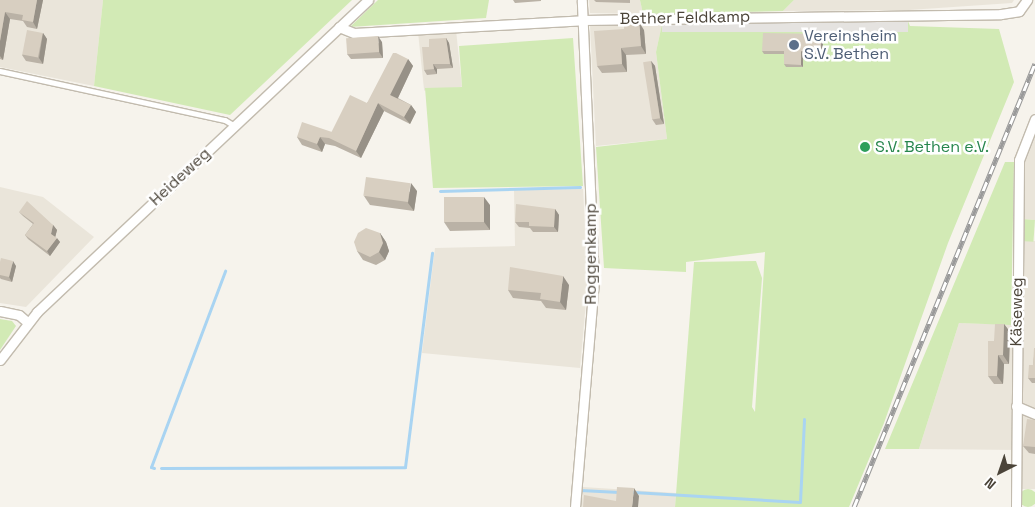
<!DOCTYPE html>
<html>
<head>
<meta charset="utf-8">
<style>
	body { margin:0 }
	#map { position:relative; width:1035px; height:507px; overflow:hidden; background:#f6f3ec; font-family:"Space Grotesk",sans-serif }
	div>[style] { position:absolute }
	.residential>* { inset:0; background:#eae5da; transform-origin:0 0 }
	.green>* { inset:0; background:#d2eab5; transform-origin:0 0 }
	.round { border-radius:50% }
	.parking>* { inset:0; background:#e5e3e0 }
	.stream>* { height:3px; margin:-1.5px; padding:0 1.5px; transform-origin:1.5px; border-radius:1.5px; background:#a9d4f2 }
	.roads { filter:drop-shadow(1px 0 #c2bbae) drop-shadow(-1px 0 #c2bbae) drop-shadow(0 1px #c2bbae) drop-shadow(0 -1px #c2bbae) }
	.lane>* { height:4.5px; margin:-2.25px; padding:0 2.25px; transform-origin:2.25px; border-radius:2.25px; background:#fff }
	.street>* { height:9px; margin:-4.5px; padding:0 4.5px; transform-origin:4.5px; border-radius:4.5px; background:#fff }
	.rail>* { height:5px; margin-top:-2.5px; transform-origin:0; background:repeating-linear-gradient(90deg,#fff 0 9px,#9a9a9a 0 18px); box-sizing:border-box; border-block:1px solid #9a9a9a }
	.wall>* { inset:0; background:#bab2a6 }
	.shaded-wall>* { inset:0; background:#979187 }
	.building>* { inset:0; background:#d8cfc1; transform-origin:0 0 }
	.dots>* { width:14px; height:14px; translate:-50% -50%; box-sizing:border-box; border:2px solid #fff; border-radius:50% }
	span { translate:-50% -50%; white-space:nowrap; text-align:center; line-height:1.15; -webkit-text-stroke:5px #fff; paint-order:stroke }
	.street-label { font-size:16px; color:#4b4439 }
	.service-label { font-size:16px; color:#4e5e75 }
	.left { translate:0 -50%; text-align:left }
	.leisure-label { font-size:16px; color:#27864d }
	.north { position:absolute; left:975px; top:447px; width:50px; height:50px; -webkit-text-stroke:4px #fff; paint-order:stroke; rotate:221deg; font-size:14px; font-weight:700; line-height:20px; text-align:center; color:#4b4439 }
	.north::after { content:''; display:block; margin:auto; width:18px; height:22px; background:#4b4439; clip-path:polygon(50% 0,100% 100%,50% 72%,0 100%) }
</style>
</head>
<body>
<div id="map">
	<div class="residential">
		<i style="clip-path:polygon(0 0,103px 0,94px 86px,0 67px)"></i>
		<i style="clip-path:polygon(589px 0,640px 0,643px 14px,590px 13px)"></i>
		<i style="clip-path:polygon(794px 0,1014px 0,1012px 3px,909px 10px,783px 11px)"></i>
		<i style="clip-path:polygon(662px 24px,656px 52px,667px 139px,596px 146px,590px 25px)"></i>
		<i style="left:456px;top:30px;width:57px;height:38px;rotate:84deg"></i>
		<i style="clip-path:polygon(1035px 137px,1035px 220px,1022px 219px,1025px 162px)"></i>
		<i style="clip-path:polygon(0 187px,43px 197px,94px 237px,26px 307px,0 303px)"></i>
		<i style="clip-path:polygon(583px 189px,588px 279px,580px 368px,422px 353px,435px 248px,515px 246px,514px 190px)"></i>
		<i style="clip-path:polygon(1022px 241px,1035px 241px,1035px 489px,1021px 489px,1021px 450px,919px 449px,959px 323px,1023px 325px)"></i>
		<i style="clip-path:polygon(583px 487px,676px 493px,675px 507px,580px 507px)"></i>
	</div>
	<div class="green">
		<i style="clip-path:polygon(103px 0,352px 0,230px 115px,94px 86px)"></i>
		<i style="clip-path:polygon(378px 0,489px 0,486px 18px,350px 27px)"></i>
		<i style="clip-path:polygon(640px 0,794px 0,783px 11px,643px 14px)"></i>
		<i style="clip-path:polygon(908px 21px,910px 26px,999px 29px,1014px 82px,948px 243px,884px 423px,849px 507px,675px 507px,694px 262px,756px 261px,762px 278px,752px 407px,755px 412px,765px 252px,686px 262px,686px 272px,604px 268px,596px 147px,667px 139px,656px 52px,662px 24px)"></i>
		<i style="clip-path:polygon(573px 38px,583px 186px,433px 188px,425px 88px,462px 87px,459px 46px)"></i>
		<i style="clip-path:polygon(1005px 162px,1014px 162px,1011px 325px,959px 323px,919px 449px,885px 449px)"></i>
		<i style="left:1022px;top:219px;width:13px;height:22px;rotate:4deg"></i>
		<i style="clip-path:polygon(0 319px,12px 321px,16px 326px,0 350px)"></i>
		<i class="round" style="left:1019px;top:489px;width:18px;height:18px"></i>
	</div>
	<div class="parking">
		<i style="clip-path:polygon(908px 21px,908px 32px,662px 32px,662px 24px)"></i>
	</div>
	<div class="stream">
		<i style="left:440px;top:191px;width:140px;rotate:-1.6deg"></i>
		<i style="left:154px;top:468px;width:3px;rotate:-162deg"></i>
		<i style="left:151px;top:467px;width:210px;rotate:-69.3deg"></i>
		<i style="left:161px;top:468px;width:244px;rotate:-0.2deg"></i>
		<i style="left:405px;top:467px;width:216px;rotate:-82.8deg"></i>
		<i style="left:580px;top:490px;width:39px;rotate:3deg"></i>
		<i style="left:633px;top:492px;width:167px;rotate:3.4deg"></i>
		<i style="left:800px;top:502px;width:83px;rotate:-87.2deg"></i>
	</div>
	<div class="roads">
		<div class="lane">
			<i style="left:0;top:71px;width:230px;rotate:12.3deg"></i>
			<i style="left:225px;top:120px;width:12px;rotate:31deg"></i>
		</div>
		<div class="street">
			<i style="left:339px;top:27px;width:16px;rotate:22deg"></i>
			<i style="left:354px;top:33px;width:229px;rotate:-3.2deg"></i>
			<i style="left:583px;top:20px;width:418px;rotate:-0.8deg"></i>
			<i style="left:1001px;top:14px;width:18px;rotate:-9deg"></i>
			<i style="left:1019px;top:11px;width:14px;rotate:-54deg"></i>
			<i style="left:0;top:311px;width:19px;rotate:12deg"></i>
			<i style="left:19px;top:315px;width:11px;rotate:41deg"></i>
			<i style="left:0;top:360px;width:61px;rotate:-52.4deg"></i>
			<i style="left:37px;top:312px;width:455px;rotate:-43.3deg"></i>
			<i style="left:1016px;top:406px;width:21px;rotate:23deg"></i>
			<i style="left:575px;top:507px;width:228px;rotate:-85.2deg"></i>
			<i style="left:594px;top:280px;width:280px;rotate:-92.5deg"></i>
			<i style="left:1016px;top:507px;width:347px;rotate:-89.5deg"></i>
			<i style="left:1019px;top:160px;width:44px;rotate:-68.7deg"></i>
		</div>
	</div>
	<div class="rail">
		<i style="left:854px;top:507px;width:479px;rotate:-67.8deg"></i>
	</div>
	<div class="wall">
		<i style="clip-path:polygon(0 0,43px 0,37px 29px,27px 27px,23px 21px,10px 19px,3px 60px,0 59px)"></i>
		<i style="clip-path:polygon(513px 0,541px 0,541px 1px,515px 3px)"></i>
		<i style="clip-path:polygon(594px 0,630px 0,630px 3px,596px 2px)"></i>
		<i style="clip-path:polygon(644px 30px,646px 54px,626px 55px,627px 72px,602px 73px,597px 66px)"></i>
		<i style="clip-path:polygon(43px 33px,47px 39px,43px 64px,26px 61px,22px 55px)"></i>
		<i style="clip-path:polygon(823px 37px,823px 54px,803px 54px,803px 67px,786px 67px,784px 64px,784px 54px,764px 54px,762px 51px)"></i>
		<i style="clip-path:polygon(446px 38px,449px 43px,453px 68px,437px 69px,437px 74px,427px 75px,424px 70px,429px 47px)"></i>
		<i style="clip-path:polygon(382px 42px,383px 58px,351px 59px,347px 54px)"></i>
		<i style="clip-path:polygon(408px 59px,413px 66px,398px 98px,411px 105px,416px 112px,410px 124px,384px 111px,361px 158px,335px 146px,325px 144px,322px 152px,302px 145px,297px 137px,332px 132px,367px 103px)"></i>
		<i style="clip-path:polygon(651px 61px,655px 66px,664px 124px,656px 125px,652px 119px)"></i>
		<i style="clip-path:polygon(417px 191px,414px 211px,370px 205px,364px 196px)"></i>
		<i style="clip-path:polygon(490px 205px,490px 230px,450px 231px,444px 222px)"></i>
		<i style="clip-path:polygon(555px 209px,559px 215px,558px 232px,533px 232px,530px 228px,519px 227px,515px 222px)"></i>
		<i style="clip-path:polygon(19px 212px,53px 225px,57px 230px,55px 237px,60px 242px,50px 256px,28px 239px,25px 235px,33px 224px,23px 216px)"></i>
		<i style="clip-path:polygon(380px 233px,386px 242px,389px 251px,385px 260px,376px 265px,363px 260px,357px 251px)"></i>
		<i style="clip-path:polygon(0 262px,16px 266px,12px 282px,1px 279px,0 278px)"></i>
		<i style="clip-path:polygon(569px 285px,566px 310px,546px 308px,541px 301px,513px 298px,508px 290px)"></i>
		<i style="clip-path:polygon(1004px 324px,1010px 332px,1009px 364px,1004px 364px,1003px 384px,994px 384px,988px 376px,994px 341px)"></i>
		<i style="clip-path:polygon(1035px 348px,1035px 383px,1032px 383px,1028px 378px,1033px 365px)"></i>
		<i style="clip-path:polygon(1035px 420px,1035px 454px,1029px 453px,1023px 446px)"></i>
	</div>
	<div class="shaded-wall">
		<i style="clip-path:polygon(37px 0,43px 0,37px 29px,33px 22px)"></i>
		<i style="clip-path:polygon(5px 12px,10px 19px,3px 60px,0 56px,0 41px)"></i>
		<i style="clip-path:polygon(639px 22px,644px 30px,646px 54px,641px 46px)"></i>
		<i style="clip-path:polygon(43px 33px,47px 39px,43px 64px,39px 58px)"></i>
		<i style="clip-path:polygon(821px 34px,823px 37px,823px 54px,821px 51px)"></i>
		<i style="clip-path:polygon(378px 36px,382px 42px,383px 58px,379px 52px)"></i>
		<i style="clip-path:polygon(446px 38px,449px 43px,453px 68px,450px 64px)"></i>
		<i style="clip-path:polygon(621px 48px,626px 55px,627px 72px,622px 64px)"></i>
		<i style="clip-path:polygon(801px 51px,803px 54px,803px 67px,801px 65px)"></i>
		<i style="clip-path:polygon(408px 59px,413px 66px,396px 102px,390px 95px)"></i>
		<i style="clip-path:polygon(651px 61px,655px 66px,664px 124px,660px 118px)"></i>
		<i style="clip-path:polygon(433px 64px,437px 69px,437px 74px,434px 69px)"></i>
		<i style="clip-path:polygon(378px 103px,384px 111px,361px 158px,356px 151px)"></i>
		<i style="clip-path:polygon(411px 105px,416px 112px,410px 124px,404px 117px)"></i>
		<i style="clip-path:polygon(320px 137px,325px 144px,322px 152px,317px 144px)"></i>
		<i style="clip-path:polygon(411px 183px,417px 191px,414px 211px,408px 203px)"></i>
		<i style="clip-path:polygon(484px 197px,490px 205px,490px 230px,484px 222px)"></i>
		<i style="clip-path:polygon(555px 209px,559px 215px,558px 232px,554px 227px)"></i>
		<i style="clip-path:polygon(53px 225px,57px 230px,55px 238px,51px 234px)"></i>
		<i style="clip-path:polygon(380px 233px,386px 242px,389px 251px,385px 260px,379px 252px)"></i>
		<i style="clip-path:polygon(57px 238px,60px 242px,50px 256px,47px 251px)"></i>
		<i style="clip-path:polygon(13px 261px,16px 266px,12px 282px,9px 277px)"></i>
		<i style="clip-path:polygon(563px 276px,569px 285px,566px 310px,560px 302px)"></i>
		<i style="clip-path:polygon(1004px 324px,1010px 332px,1009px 364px,1003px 355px)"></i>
		<i style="clip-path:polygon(998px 355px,1004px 364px,1003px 384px,997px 376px)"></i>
		<i style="clip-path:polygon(634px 488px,639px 496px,638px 507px,632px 507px)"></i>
	</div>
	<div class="building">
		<i style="clip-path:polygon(0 0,37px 0,33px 22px,22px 20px,23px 15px,5px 12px,0 41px)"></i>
		<i style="clip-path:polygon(639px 22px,641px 46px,621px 48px,622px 64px,597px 66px,594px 31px,624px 29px,624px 23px)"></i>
		<i style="left:27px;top:30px;width:16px;height:25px;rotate:11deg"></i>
		<i style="clip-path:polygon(763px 33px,821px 34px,821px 51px,801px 51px,801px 65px,784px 64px,784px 51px,762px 51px)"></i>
		<i style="left:378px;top:36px;width:16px;height:32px;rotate:86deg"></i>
		<i style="clip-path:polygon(446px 38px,450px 64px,433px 64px,434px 69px,424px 70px,422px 47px,429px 47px,429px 39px)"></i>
		<i style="clip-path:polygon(393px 53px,396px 53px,408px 59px,390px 95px,411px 105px,404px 117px,378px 103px,356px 151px,329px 138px,320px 137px,317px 144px,297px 137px,302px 122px,332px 132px,330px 135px,350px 95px,367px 103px)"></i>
		<i style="left:651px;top:61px;width:58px;height:8px;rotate:81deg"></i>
		<i style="left:366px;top:177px;width:45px;height:19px;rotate:8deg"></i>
		<i style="left:484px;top:197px;width:25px;height:40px;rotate:90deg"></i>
		<i style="clip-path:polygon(27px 201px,53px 225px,51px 234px,57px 238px,47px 251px,25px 235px,34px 223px,19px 212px)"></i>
		<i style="clip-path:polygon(516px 204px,555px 209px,554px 227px,529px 226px,529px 222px,515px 222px)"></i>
		<i style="clip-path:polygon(366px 228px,380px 233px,383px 243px,379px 252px,370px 257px,357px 251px,354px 242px,358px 233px)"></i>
		<i style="clip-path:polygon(1px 258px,13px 261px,9px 277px,0 275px,0 262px)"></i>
		<i style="clip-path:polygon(510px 267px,563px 276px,560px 302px,540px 299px,541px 293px,508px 290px)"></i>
		<i style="clip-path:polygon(995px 324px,1004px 324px,1003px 355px,998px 355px,997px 376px,988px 376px,988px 341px,994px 341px)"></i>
		<i style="clip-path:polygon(1034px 348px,1035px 348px,1035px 378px,1028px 378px,1029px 365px,1033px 365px)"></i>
		<i style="clip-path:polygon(1027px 419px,1035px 420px,1035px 447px,1023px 446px)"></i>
		<i style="clip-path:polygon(617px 487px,634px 488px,632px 507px,583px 507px,584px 495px,616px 501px)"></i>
	</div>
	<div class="dots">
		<i style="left:794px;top:45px;background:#5c6f8a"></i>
		<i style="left:865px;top:147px;background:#2e9e5b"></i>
	</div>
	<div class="street-label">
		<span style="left:685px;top:18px;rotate:-1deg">Bether Feldkamp</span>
		<span style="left:180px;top:177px;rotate:-43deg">Heideweg</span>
		<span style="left:591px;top:254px;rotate:-90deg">Roggenkamp</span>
		<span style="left:1017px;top:312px;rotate:-89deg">Käseweg</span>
	</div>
	<div class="service-label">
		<span class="left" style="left:804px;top:45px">Vereinsheim<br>S.V. Bethen</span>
	</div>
	<div class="leisure-label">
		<span class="left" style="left:875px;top:147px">S.V. Bethen e.V.</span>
	</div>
	<div class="north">N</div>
</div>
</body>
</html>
